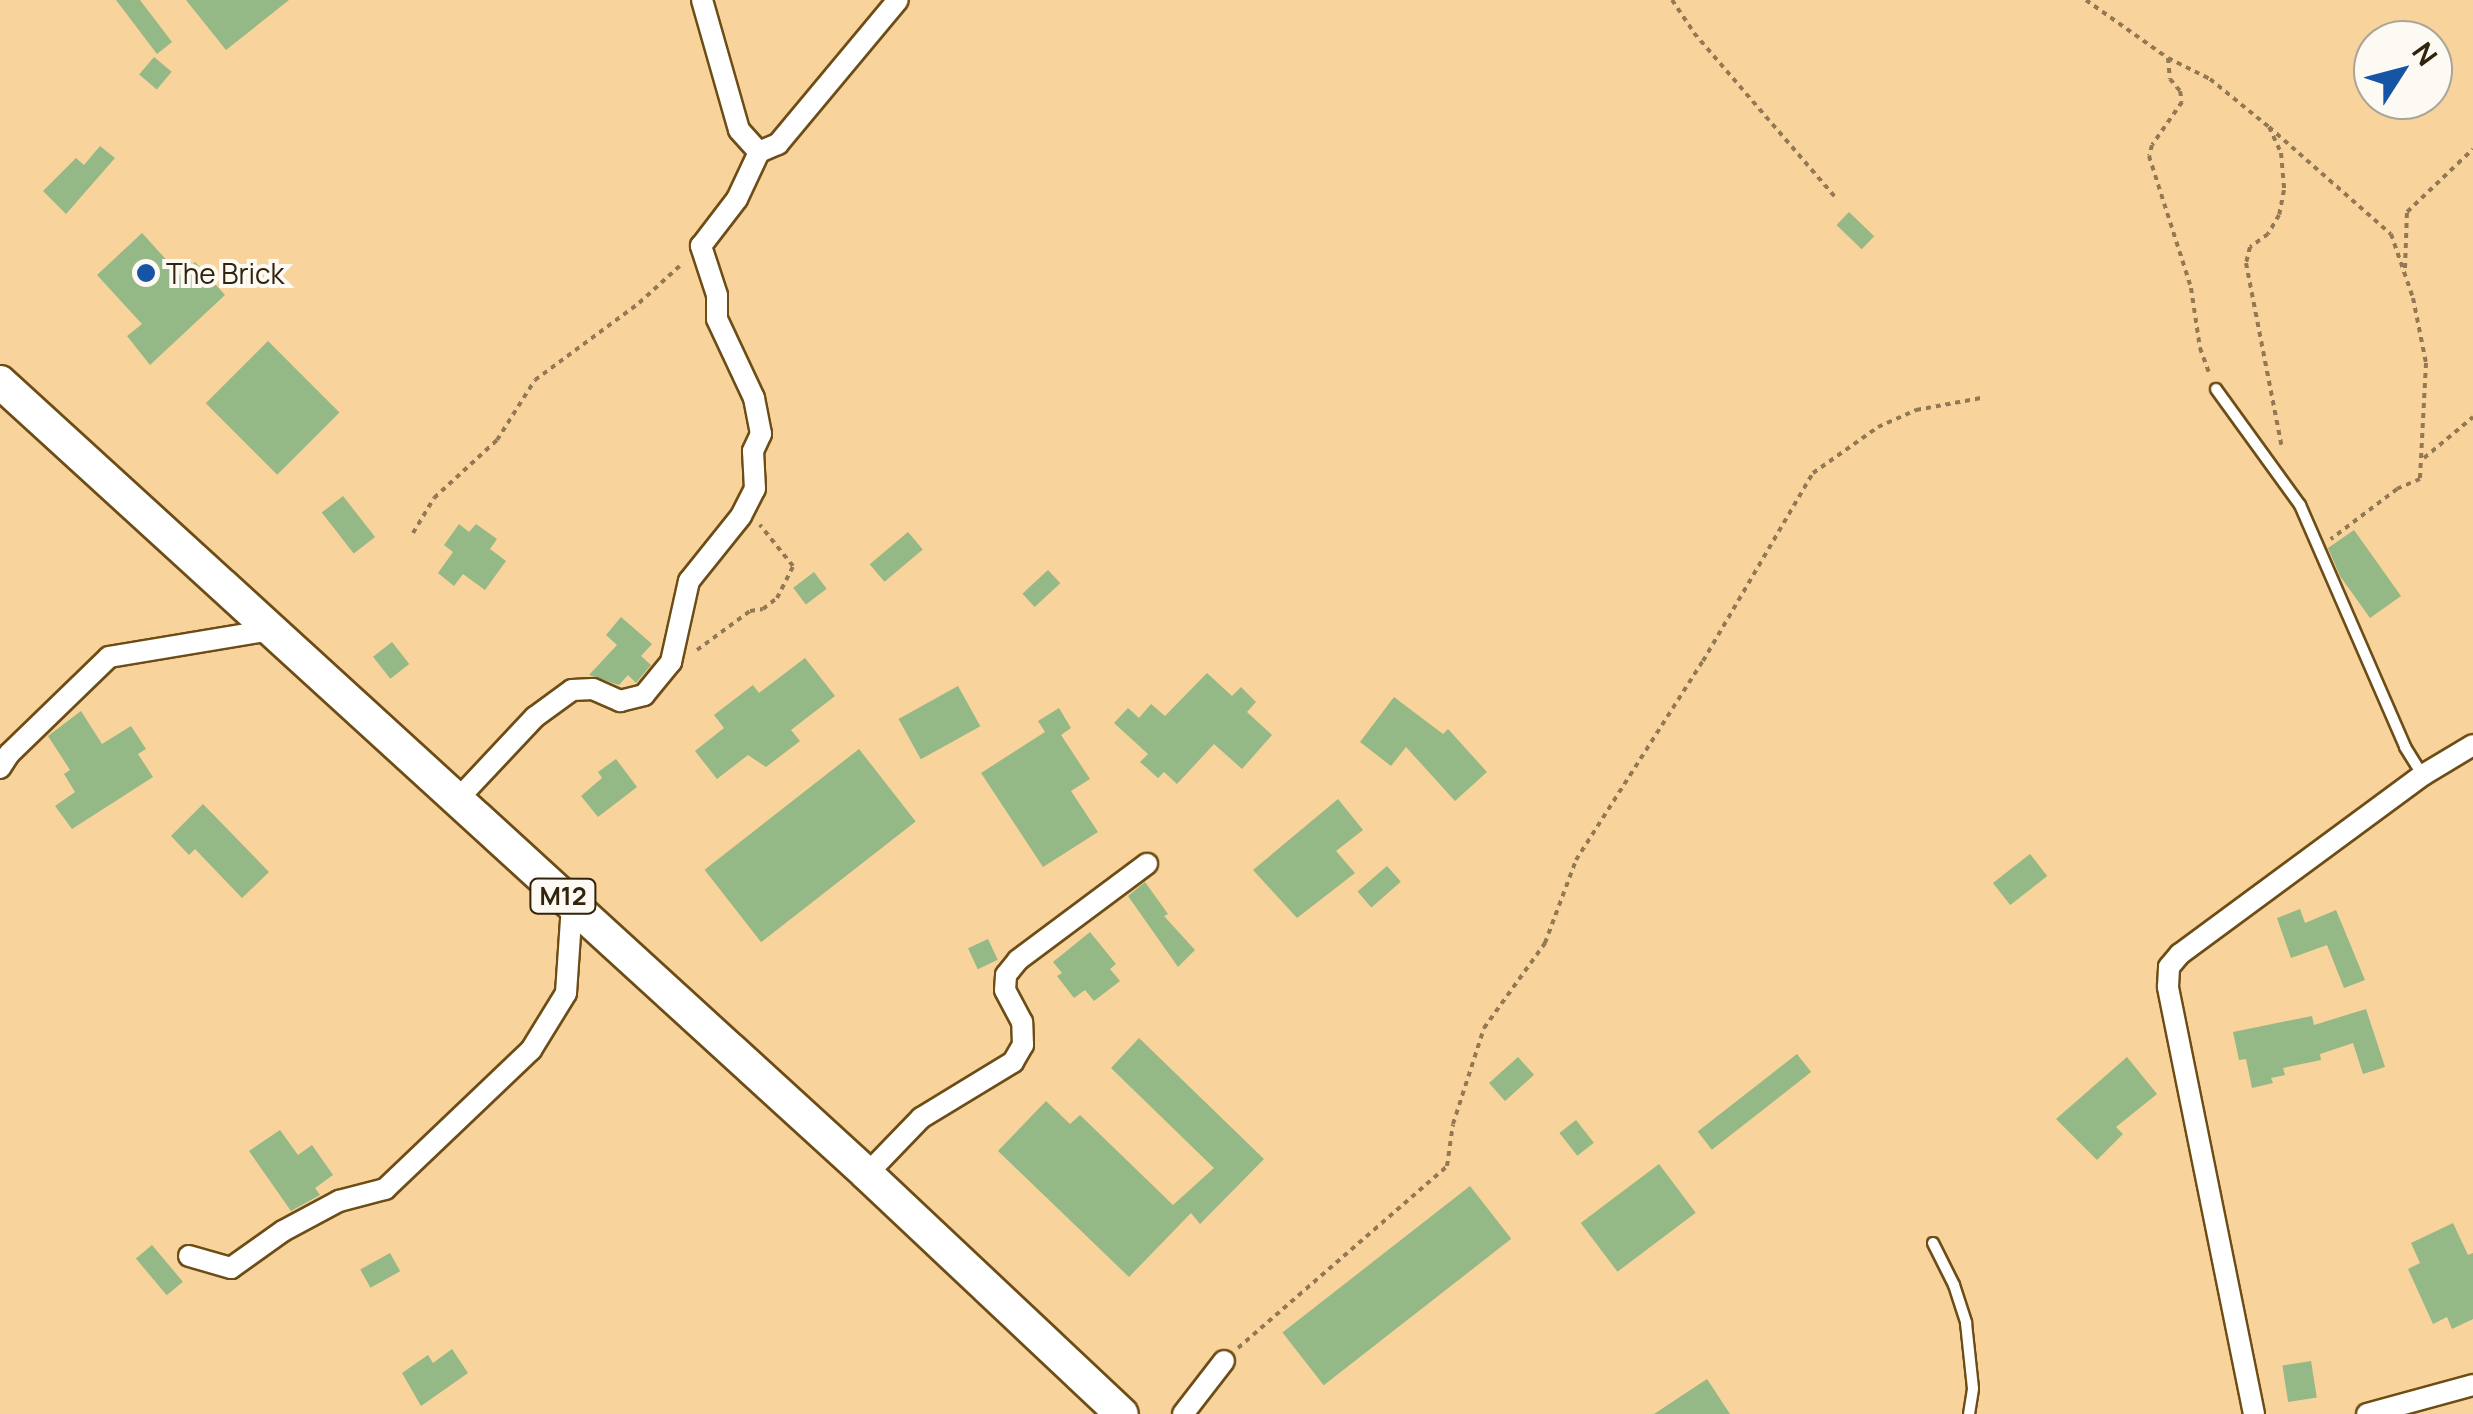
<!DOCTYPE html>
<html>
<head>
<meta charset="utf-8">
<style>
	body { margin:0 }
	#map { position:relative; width:2473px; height:1414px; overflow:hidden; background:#f8d39c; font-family:Manrope,sans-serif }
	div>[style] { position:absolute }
	.building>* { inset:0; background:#94b886; transform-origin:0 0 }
	.path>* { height:4px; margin-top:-2px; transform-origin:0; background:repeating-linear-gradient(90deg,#927953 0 5px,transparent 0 10px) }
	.roads { filter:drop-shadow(2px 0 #6d4d16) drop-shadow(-2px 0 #6d4d16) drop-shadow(0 2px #6d4d16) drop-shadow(0 -2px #6d4d16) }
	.service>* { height:10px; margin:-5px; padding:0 5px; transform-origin:5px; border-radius:5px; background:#fff }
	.minor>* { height:20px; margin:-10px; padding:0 10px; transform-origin:10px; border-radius:10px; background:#fff }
	.trunk>* { height:32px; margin:-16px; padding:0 16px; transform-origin:16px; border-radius:16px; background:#fff }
	.dots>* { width:28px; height:28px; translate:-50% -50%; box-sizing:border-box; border:5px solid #fdfaf4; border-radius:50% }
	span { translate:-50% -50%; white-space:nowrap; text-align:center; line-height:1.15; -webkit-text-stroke:8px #fdfaf4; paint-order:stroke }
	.shield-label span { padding:2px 8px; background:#fdfaf4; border:2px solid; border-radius:8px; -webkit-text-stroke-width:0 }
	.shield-label { font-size:25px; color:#31230d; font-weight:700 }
	.poi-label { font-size:28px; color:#31230d }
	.left { translate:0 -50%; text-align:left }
	.north { position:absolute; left:2353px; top:20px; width:100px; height:100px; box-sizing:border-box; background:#fdfaf4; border:2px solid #aba498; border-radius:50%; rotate:54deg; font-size:28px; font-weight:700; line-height:40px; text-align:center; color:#31230d }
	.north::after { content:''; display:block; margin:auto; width:35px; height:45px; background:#1654a5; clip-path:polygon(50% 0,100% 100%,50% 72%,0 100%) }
</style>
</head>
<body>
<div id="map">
	<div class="building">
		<i style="clip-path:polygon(116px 0,140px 0,172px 42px,157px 54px)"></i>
		<i style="clip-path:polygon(186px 0,289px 0,226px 50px)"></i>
		<i style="left:154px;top:57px;width:23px;height:23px;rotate:40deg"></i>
		<i style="clip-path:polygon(100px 146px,115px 158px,66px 214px,43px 191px,76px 158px,84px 165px)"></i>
		<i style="left:1849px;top:212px;width:35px;height:18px;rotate:44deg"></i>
		<i style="clip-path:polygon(142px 233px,181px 276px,195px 262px,225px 295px,150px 365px,127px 336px,142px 324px,97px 275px)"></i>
		<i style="left:268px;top:341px;width:101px;height:88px;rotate:45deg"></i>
		<i style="left:343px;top:496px;width:52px;height:27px;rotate:52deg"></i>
		<i style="clip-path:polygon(459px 524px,469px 532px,476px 524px,497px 539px,490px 549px,506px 561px,485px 590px,463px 574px,454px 586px,438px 573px,453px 552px,444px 545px)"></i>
		<i style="clip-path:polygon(2354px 530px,2401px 596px,2370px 618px,2340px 576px,2328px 548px)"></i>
		<i style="left:908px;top:532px;width:23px;height:50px;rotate:50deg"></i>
		<i style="left:1048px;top:570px;width:18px;height:35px;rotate:47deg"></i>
		<i style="left:814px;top:572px;width:21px;height:26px;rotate:53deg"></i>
		<i style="clip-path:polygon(621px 617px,652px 644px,641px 656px,651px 665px,636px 683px,628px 675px,619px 685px,589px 675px,617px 645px,606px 635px)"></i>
		<i style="left:392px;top:642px;width:28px;height:24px;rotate:52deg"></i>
		<i style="clip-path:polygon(805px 658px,835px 696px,791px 730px,800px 741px,766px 767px,748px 755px,717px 779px,695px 751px,724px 728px,714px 715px,753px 685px,759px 693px)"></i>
		<i style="clip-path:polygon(1207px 673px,1232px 696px,1241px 687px,1256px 702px,1247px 712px,1272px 735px,1242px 769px,1214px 744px,1177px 784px,1164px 772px,1158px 778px,1140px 762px,1148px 754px,1114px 723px,1128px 708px,1139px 718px,1151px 704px,1165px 716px)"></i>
		<i style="left:958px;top:686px;width:46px;height:68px;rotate:61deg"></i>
		<i style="clip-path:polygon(1394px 697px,1443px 734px,1448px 729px,1487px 772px,1455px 801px,1406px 747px,1391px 766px,1360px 742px)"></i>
		<i style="clip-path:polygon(1059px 708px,1071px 728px,1061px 735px,1090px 779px,1071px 791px,1098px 832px,1043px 867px,981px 773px,1045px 732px,1038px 721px)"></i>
		<i style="clip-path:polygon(81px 711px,102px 744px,131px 726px,146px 749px,138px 754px,153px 777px,72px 829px,55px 806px,75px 792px,64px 774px,70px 770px,48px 736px)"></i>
		<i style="left:859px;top:749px;width:92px;height:196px;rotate:52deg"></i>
		<i style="clip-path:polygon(616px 759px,637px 787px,598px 817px,581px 796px,602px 778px,598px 772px)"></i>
		<i style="clip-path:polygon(1338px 799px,1363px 830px,1336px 851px,1355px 873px,1297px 918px,1253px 870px)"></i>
		<i style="clip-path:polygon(203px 804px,269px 872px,242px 898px,195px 849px,189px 855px,171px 836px)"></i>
		<i style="left:2030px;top:854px;width:28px;height:47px;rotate:52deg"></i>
		<i style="left:1387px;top:866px;width:21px;height:39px;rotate:49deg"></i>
		<i style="clip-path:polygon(1145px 882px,1168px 914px,1164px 916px,1195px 950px,1178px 967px,1128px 896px)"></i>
		<i style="clip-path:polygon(2300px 909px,2305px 923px,2336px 910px,2365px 980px,2344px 988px,2327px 945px,2291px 958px,2277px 918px)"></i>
		<i style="clip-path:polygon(1090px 932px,1116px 964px,1110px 969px,1120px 981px,1094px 1001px,1085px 990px,1074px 998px,1057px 976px,1062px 973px,1053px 962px)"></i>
		<i style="left:988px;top:939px;width:23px;height:22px;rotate:65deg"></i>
		<i style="clip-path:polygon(2366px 1009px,2385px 1067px,2363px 1074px,2353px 1043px,2320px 1054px,2321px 1060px,2283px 1068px,2285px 1075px,2271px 1078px,2273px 1083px,2252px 1088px,2246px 1059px,2239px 1060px,2233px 1032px,2312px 1016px,2314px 1025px)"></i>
		<i style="clip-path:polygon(1139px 1038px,1264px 1159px,1200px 1224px,1191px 1213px,1129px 1277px,998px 1151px,1046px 1101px,1070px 1124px,1080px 1115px,1173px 1205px,1214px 1168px,1111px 1068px)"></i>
		<i style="left:1797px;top:1054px;width:23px;height:126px;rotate:52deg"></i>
		<i style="left:1518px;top:1057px;width:24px;height:39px;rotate:48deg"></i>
		<i style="clip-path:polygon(2127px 1057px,2157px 1094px,2116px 1127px,2123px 1134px,2097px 1160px,2056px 1119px)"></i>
		<i style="left:1576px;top:1120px;width:29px;height:21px;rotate:52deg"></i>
		<i style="clip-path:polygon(280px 1130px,298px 1155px,312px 1145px,333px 1175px,315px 1188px,320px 1195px,291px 1211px,249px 1151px)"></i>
		<i style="left:1659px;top:1164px;width:61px;height:98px;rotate:53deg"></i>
		<i style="left:1470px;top:1186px;width:67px;height:238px;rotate:52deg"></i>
		<i style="clip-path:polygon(2453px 1223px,2468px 1255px,2473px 1253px,2473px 1319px,2452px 1329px,2447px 1317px,2433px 1324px,2408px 1269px,2420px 1263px,2411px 1243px)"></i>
		<i style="left:152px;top:1245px;width:48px;height:21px;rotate:50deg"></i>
		<i style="left:390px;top:1253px;width:21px;height:34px;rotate:61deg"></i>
		<i style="clip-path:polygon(452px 1349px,468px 1373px,421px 1406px,402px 1373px,428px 1355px,433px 1363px)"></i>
		<i style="left:2311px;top:1361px;width:37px;height:29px;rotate:81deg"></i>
		<i style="clip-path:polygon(1707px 1379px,1730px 1414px,1654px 1414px)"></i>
	</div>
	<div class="path">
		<i style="left:1672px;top:0;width:40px;rotate:56deg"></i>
		<i style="left:1694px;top:33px;width:219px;rotate:49.3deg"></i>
		<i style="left:2086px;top:0;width:100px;rotate:35.3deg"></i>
		<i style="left:2168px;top:58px;width:21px;rotate:85deg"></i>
		<i style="left:2170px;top:79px;width:16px;rotate:50deg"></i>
		<i style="left:2180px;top:91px;width:11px;rotate:80deg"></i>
		<i style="left:2182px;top:102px;width:52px;rotate:124.9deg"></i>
		<i style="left:2152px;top:145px;width:11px;rotate:105deg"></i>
		<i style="left:2149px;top:156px;width:139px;rotate:72.3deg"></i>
		<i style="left:2191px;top:288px;width:61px;rotate:81.5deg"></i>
		<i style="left:2200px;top:348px;width:29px;rotate:70deg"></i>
		<i style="left:2168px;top:58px;width:47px;rotate:26.6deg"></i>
		<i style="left:2210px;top:79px;width:76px;rotate:39.1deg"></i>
		<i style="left:2269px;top:127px;width:29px;rotate:65deg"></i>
		<i style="left:2281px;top:153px;width:37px;rotate:85deg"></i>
		<i style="left:2284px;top:190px;width:25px;rotate:101deg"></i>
		<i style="left:2279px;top:215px;width:22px;rotate:120deg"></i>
		<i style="left:2268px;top:234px;width:22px;rotate:144deg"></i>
		<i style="left:2250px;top:247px;width:16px;rotate:104deg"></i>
		<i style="left:2246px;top:263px;width:189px;rotate:79deg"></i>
		<i style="left:2269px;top:127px;width:162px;rotate:41.3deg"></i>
		<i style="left:2391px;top:234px;width:68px;rotate:71deg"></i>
		<i style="left:2413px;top:298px;width:66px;rotate:78.7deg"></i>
		<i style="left:2426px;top:363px;width:116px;rotate:93deg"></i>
		<i style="left:2420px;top:479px;width:25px;rotate:157deg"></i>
		<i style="left:2397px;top:489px;width:83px;rotate:142.9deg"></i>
		<i style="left:2405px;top:268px;width:56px;rotate:-88deg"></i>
		<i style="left:2407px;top:212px;width:91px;rotate:-43.7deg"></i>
		<i style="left:2424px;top:458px;width:64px;rotate:-39.9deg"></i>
		<i style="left:413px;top:533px;width:41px;rotate:-59deg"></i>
		<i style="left:434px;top:498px;width:86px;rotate:-42.6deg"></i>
		<i style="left:497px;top:440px;width:71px;rotate:-57.7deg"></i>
		<i style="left:535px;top:380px;width:129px;rotate:-36.5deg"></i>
		<i style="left:639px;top:303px;width:59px;rotate:-42.3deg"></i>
		<i style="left:697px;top:650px;width:66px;rotate:-36.3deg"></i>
		<i style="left:750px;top:611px;width:13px;rotate:-9deg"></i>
		<i style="left:763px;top:609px;width:18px;rotate:-38deg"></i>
		<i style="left:777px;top:598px;width:36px;rotate:-63deg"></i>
		<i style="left:793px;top:566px;width:53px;rotate:-128.8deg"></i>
		<i style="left:1238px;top:1348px;width:277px;rotate:-41deg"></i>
		<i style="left:1447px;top:1166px;width:42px;rotate:-81.9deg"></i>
		<i style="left:1453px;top:1124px;width:101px;rotate:-72.1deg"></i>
		<i style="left:1484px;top:1028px;width:105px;rotate:-54.3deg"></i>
		<i style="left:1545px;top:943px;width:89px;rotate:-69.5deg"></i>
		<i style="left:1576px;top:860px;width:236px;rotate:-57.5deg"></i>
		<i style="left:1703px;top:661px;width:218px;rotate:-59.7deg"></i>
		<i style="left:1813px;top:473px;width:80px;rotate:-35.3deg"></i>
		<i style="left:1878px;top:427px;width:42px;rotate:-24.1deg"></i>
		<i style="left:1916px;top:410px;width:66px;rotate:-10.5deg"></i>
	</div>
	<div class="roads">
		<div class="service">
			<i style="left:2216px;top:389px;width:143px;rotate:54.1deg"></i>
			<i style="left:2300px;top:505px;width:264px;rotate:66.5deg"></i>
			<i style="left:2405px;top:747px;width:32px;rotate:58deg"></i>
			<i style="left:1933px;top:1243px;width:47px;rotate:63.4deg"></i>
			<i style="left:1954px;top:1285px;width:40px;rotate:72deg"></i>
			<i style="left:1966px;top:1323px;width:66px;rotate:83.9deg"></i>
			<i style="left:1973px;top:1389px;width:25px;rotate:99deg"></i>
		</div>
		<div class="minor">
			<i style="left:702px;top:0;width:135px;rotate:74.1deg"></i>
			<i style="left:739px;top:130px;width:30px;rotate:48deg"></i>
			<i style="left:0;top:768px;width:17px;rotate:-57deg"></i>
			<i style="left:9px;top:754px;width:139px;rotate:-44.1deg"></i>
			<i style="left:109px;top:657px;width:164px;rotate:-9.5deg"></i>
			<i style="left:457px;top:800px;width:114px;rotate:-46.8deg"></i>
			<i style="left:535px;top:717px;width:46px;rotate:-36.1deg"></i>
			<i style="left:572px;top:690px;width:21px;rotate:-3deg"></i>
			<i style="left:593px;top:689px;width:30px;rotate:24deg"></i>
			<i style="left:620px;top:701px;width:25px;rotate:-14deg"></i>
			<i style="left:644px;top:695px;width:43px;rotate:-50.7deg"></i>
			<i style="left:671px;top:662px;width:83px;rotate:-77.5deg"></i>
			<i style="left:689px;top:581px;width:83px;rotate:-51.3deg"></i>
			<i style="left:741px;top:516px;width:30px;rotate:-63deg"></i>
			<i style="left:755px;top:489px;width:38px;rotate:-93deg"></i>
			<i style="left:753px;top:451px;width:19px;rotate:-65deg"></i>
			<i style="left:761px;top:434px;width:37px;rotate:-101deg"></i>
			<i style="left:754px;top:398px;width:87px;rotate:-115.1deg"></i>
			<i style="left:717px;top:319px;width:24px;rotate:-90deg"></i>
			<i style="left:717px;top:295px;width:52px;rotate:-108.1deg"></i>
			<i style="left:701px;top:246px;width:59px;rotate:-52.5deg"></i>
			<i style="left:737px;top:199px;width:52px;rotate:-64.9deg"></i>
			<i style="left:759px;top:152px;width:21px;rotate:-23deg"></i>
			<i style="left:778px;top:144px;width:187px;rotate:-50.2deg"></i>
			<i style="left:867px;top:1174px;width:78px;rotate:-46deg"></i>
			<i style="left:921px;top:1118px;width:108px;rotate:-31.3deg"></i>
			<i style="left:1013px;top:1062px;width:20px;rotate:-60deg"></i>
			<i style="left:1023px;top:1045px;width:23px;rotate:-92deg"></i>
			<i style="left:1022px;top:1022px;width:36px;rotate:-118deg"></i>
			<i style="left:1005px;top:990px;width:15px;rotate:-86deg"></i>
			<i style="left:1006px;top:975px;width:19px;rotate:-51deg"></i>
			<i style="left:1018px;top:960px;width:161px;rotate:-36.7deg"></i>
			<i style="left:189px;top:1256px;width:44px;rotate:15.9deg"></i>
			<i style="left:231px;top:1268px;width:64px;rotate:-35.4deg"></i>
			<i style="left:283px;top:1231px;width:64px;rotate:-28.2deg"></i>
			<i style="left:339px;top:1201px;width:48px;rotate:-14.6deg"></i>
			<i style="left:385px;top:1189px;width:202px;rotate:-43.6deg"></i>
			<i style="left:531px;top:1050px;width:67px;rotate:-58.4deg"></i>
			<i style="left:566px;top:993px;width:89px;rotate:-86.1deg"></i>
			<i style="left:1183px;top:1414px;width:67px;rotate:-52.3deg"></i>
			<i style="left:2254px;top:1414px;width:436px;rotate:-101.4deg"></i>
			<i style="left:2168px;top:987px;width:20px;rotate:-87deg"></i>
			<i style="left:2169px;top:967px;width:17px;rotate:-50deg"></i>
			<i style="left:2180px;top:954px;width:302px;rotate:-36.4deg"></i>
			<i style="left:2423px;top:775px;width:58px;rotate:-31deg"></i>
			<i style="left:2367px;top:1414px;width:110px;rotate:-15.3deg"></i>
		</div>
		<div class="trunk">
			<i style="left:0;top:382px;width:1174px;rotate:42.41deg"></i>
			<i style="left:867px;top:1174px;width:350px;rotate:43.3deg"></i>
		</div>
	</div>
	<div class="dots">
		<i style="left:146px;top:273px;background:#1654a5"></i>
	</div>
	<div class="shield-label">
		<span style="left:563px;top:896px">M12</span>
	</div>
	<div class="poi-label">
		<span class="left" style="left:166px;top:273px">The Brick</span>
	</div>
	<div class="north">N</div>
</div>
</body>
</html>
